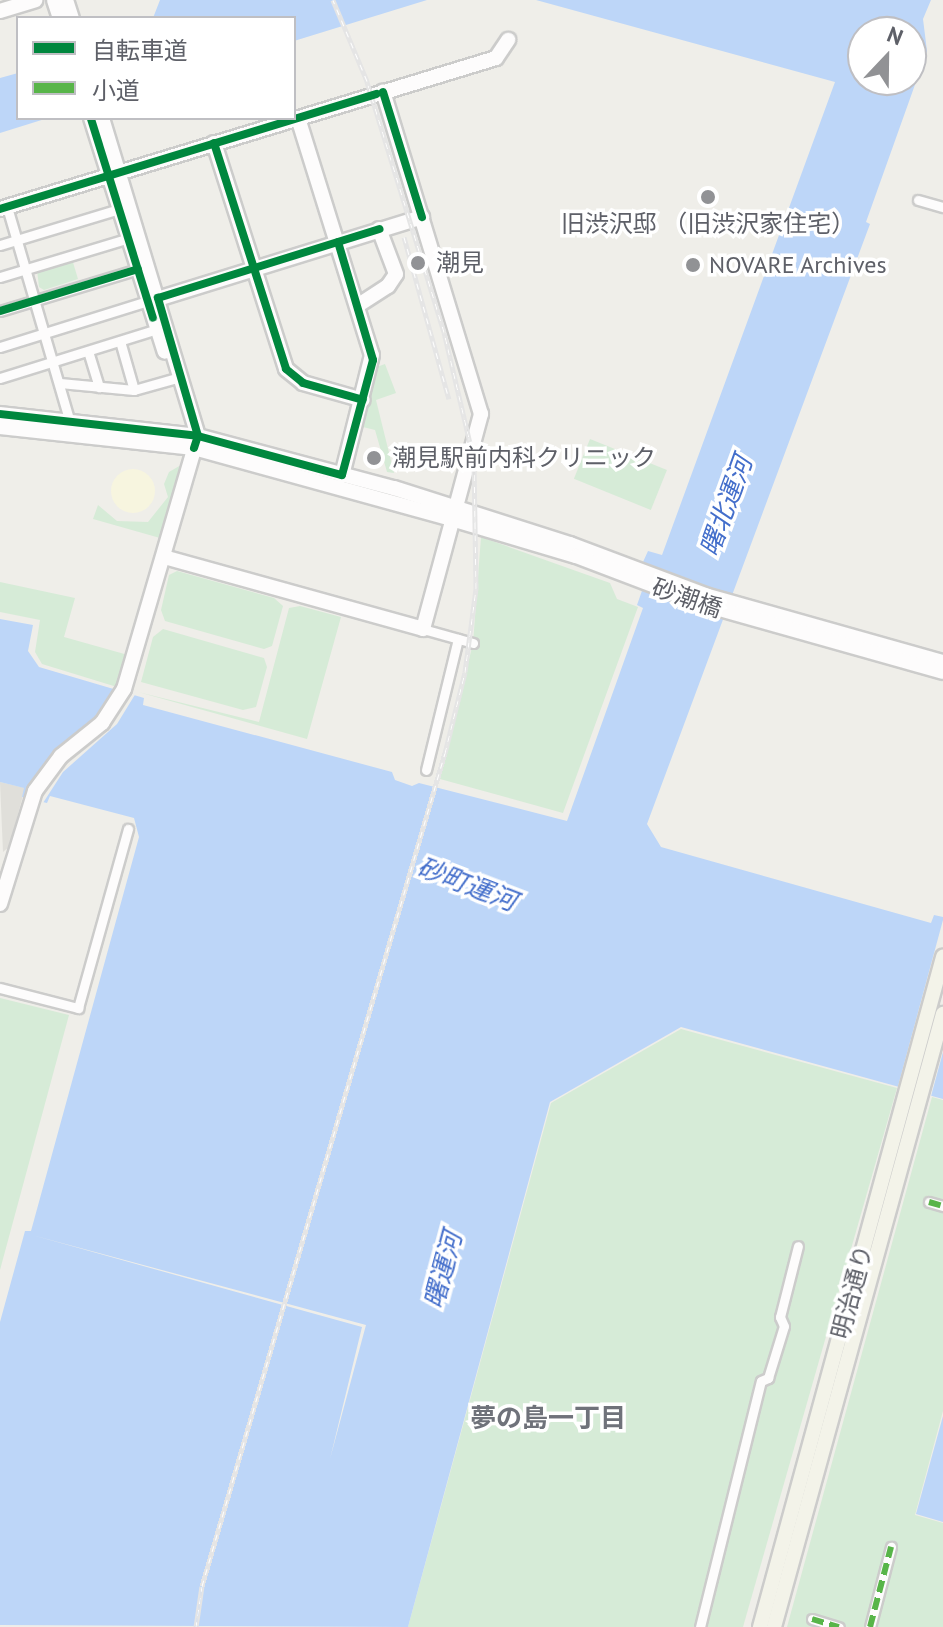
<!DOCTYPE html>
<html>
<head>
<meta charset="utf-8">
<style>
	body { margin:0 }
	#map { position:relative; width:943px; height:1627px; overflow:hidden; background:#efeee9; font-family:"PT Sans","Noto Sans JP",sans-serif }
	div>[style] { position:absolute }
	.industrial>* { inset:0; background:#e0dfda }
	.green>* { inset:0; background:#d6ebd7; transform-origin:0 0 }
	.sand>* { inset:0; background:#f7f5df }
	.round { border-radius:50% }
	.water>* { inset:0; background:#bdd6f8 }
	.pier>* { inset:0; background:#efeee9 }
	.roads { filter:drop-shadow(2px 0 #cccccb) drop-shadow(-2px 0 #cccccb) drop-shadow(0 2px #cccccb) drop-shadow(0 -2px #cccccb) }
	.street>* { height:9px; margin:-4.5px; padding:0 4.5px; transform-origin:4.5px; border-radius:4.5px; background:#fdfcfc }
	.secondary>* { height:14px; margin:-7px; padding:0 7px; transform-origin:7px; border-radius:7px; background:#fdfcfc }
	.primary>* { height:14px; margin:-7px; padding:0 7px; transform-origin:7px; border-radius:7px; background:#f3f3e9 }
	.rail>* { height:5px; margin-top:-2.5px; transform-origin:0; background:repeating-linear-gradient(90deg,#fff 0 6px,#e5e5e5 0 12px); box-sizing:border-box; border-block:2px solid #e5e5e5 }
	.quiet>* { height:6px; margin-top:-3px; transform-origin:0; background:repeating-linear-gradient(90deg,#58b549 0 12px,transparent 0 18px) }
	.cycleway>* { height:8px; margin:-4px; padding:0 4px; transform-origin:4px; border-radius:4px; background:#00873e }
	.dots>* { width:22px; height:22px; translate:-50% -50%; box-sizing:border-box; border:4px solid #fff; border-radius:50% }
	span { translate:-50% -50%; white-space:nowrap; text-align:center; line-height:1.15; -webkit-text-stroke:7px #fff; paint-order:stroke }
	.poi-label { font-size:24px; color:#5e6068 }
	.left { translate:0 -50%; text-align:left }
	.street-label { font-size:24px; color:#5e6068 }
	.water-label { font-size:26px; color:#436ecb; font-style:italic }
	.neighbourhood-label { font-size:26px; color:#6f727a; font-weight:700 }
	.legend { position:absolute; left:16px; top:16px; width:280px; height:104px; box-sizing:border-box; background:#fff; border:2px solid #bfbfc3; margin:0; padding:10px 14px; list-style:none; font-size:24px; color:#5e6068 }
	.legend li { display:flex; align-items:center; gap:16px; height:40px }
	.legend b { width:40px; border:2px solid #bfbfc3 }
	.north { position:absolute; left:847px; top:16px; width:80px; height:80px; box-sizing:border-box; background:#fff; border:2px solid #bfbfc3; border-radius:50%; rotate:22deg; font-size:22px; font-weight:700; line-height:32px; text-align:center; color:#5e6068 }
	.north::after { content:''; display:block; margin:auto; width:28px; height:36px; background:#919295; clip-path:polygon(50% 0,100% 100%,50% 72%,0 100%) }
</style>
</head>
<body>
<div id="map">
	<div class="industrial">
		<i style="clip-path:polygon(0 782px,25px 788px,9px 847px,3px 852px)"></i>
	</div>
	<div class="green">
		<i style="clip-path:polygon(72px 259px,78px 279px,44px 290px,39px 287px,37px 270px)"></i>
		<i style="clip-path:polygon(385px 364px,396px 393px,376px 400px,394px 473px,387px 472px,375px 430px,359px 426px,374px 368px)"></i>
		<i style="left:590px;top:439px;width:83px;height:43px;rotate:22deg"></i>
		<i style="clip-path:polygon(181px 465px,160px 538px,93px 519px,98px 505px,117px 521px,148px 522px,168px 497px,164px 484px,169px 472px)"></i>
		<i style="clip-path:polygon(481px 537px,610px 583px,617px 599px,638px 607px,563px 813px,440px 779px,473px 643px)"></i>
		<i style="clip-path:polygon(177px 571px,274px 598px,283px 606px,272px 646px,264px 649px,165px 621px,161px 610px,169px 575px)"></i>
		<i style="clip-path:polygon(0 582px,75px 598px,64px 637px,128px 655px,117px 687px,42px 664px,35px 652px,40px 620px,0 612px)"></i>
		<i style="clip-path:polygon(300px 606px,341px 617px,307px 739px,138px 692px,259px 722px,289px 608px)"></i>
		<i style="clip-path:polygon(163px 629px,264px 658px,267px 667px,256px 707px,243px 710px,141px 682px,153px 637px)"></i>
		<i style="clip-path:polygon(0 998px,69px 1015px,0 1270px)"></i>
		<i style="clip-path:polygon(681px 1029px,897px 1088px,743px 1627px,408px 1627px,551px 1103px)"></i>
		<i style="clip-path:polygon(932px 1097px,943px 1100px,943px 1411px,915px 1515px,943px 1523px,943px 1627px,787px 1627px)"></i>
	</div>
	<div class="sand">
		<i class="round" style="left:111px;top:469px;width:44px;height:44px"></i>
	</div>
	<div class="water">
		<i style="clip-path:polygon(160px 0,427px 0,294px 41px,294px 18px,153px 18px)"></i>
		<i style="clip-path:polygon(evenodd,536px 0,931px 0,923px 19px,927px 51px,866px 222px,870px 224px,647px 824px,661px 847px,931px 923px,934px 915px,943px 917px,943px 1099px,681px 1027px,550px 1102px,408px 1627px,0 1625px,0 1322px,25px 1231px,31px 1231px,139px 837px,134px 818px,50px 796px,47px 803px,22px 797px,24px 788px,0 782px,0 619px,33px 625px,28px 651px,39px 667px,144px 698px,143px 705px,392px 772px,395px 780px,412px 786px,419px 783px,567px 821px,643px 608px,637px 605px,651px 565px,643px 562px,648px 551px,662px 555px,835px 82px,536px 0,863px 32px,911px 32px,911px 80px,863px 80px,863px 32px)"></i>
		<i style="clip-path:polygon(18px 73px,18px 118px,48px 118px,0 133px,0 78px)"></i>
		<i style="clip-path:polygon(943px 1416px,943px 1522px,916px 1514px)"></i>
	</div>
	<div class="pier">
		<i style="clip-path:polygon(117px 687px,136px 693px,117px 724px,63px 772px,43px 803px,24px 797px,49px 758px,95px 720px)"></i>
		<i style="clip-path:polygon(943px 920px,943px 1052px,930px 1100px,897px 1090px)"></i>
		<i style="clip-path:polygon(32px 1235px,366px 1325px,330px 1459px,362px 1327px)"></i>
	</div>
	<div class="roads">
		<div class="street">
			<i style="left:918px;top:200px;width:26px;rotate:16deg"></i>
			<i style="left:7px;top:207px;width:224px;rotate:73.7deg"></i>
			<i style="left:0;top:245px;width:124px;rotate:-16.8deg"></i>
			<i style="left:0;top:277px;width:135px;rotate:-16.8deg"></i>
			<i style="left:0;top:311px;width:144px;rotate:-16.9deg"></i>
			<i style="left:120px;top:341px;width:51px;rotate:74.1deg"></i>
			<i style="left:0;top:347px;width:155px;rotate:-17.3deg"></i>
			<i style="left:88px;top:351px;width:38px;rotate:73deg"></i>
			<i style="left:0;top:378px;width:164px;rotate:-17.3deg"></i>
			<i style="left:60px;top:383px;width:74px;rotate:5.4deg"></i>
			<i style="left:134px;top:390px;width:41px;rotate:-15.8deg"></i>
			<i style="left:423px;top:629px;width:52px;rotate:15.6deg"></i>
			<i style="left:426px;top:770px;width:135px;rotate:-76.3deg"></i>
			<i style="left:0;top:988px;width:81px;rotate:14.4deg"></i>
			<i style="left:78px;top:1008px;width:186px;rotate:-74.4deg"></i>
			<i style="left:929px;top:1202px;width:15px;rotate:16deg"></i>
			<i style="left:812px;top:1619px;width:28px;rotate:17deg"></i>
			<i style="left:700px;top:1627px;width:253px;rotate:-76.1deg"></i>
			<i style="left:761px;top:1381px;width:8px;rotate:-23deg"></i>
			<i style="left:768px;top:1378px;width:54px;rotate:-72.9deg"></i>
			<i style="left:784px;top:1326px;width:10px;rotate:-114deg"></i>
			<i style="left:780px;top:1317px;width:73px;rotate:-75.8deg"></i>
			<i style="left:870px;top:1627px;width:83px;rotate:-75.3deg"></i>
		</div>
		<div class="secondary">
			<i style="left:54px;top:0;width:19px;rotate:72deg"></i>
			<i style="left:66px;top:0;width:19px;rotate:72deg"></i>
			<i style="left:0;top:11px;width:37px;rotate:-17deg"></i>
			<i style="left:91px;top:118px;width:245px;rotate:72.5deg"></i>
			<i style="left:298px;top:118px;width:248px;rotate:72.7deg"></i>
			<i style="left:372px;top:355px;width:124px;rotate:104deg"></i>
			<i style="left:214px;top:143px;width:237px;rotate:72.3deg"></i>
			<i style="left:286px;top:369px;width:22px;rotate:39deg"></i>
			<i style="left:303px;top:383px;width:62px;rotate:15.8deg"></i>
			<i style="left:0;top:209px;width:518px;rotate:-16.93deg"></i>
			<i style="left:496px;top:58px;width:22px;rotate:-56deg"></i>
			<i style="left:151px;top:301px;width:284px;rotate:-17.2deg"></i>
			<i style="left:357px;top:306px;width:37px;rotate:-33deg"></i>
			<i style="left:388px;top:286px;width:14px;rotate:-56deg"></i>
			<i style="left:396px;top:274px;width:48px;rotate:-110.7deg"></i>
			<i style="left:0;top:414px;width:199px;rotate:6.3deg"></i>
			<i style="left:198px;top:436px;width:203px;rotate:14.9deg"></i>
			<i style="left:394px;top:488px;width:185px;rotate:17.7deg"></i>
			<i style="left:570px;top:544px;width:147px;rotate:20.6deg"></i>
			<i style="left:708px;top:596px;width:244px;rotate:15.7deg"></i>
			<i style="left:0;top:427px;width:195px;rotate:6.2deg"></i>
			<i style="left:194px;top:448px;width:271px;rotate:15.4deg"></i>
			<i style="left:455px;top:520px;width:126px;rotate:16.6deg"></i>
			<i style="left:576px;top:556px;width:138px;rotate:20.8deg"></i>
			<i style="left:705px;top:605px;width:247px;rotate:15.7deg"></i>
			<i style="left:164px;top:557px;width:269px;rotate:15.5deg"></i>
			<i style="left:423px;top:629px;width:223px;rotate:-74.9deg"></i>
			<i style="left:481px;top:414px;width:337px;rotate:-106.9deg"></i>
			<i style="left:0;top:904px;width:118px;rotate:-72.8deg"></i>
			<i style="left:35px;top:791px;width:44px;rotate:-53.4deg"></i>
			<i style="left:61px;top:756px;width:53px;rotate:-38.8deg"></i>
			<i style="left:102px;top:723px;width:40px;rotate:-57.1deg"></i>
			<i style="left:124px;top:689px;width:264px;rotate:-73.7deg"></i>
			<i style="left:198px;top:436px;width:332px;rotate:-106.8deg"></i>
		</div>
		<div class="primary">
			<i style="left:760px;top:1627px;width:695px;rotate:-74.72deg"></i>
			<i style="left:774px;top:1627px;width:636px;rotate:-74.59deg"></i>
		</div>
	</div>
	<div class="rail">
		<i style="left:404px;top:237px;width:168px;rotate:74.5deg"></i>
		<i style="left:196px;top:1627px;width:41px;rotate:-81.7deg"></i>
		<i style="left:202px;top:1586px;width:868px;rotate:-73.74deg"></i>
		<i style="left:445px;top:753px;width:83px;rotate:-76.1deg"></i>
		<i style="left:465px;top:672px;width:85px;rotate:-82.5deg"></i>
		<i style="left:476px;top:588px;width:128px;rotate:-90.9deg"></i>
		<i style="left:474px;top:460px;width:131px;rotate:-103.2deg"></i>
		<i style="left:444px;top:332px;width:263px;rotate:-107.1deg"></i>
		<i style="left:367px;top:81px;width:88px;rotate:-112.8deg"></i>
	</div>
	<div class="quiet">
		<i style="left:929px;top:1202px;width:15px;rotate:16deg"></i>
		<i style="left:812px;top:1619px;width:28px;rotate:17deg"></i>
		<i style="left:870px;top:1627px;width:83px;rotate:-75.3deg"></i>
	</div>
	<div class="cycleway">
		<i style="left:383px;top:92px;width:131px;rotate:72.7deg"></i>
		<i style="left:91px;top:119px;width:208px;rotate:72.7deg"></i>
		<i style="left:214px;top:143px;width:237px;rotate:72.3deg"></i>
		<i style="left:286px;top:369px;width:22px;rotate:39deg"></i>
		<i style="left:303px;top:383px;width:62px;rotate:15.8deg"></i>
		<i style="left:0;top:209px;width:394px;rotate:-17deg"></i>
		<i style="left:0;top:311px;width:144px;rotate:-16.9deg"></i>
		<i style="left:0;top:414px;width:199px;rotate:6.3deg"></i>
		<i style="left:198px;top:436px;width:149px;rotate:15.2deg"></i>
		<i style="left:342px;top:475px;width:119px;rotate:-74.9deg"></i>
		<i style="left:373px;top:360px;width:123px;rotate:-106.5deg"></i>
		<i style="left:194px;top:448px;width:13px;rotate:-72deg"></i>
		<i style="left:198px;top:436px;width:144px;rotate:-106.2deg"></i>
		<i style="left:158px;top:298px;width:232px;rotate:-17.3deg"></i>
	</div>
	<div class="dots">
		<i style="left:708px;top:197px;background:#919295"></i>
		<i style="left:418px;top:263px;background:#919295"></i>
		<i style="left:693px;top:265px;background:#919295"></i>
		<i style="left:374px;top:458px;background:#919295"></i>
	</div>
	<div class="poi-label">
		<span style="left:708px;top:224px">旧渋沢邸 （旧渋沢家住宅）</span>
		<span class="left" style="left:436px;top:263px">潮見</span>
		<span class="left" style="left:709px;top:265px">NOVARE Archives</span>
		<span class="left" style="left:392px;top:458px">潮見駅前内科クリニック</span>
	</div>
	<div class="street-label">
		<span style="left:687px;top:598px;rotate:19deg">砂潮橋</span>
		<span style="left:852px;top:1292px;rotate:-75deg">明治通り</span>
	</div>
	<div class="water-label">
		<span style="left:726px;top:506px;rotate:-70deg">曙北運河</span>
		<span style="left:467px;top:884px;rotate:21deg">砂町運河</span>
		<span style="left:443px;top:1270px;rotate:-75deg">曙運河</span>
	</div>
	<div class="neighbourhood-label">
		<span style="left:548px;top:1418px">夢の島一丁目</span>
	</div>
	<ul class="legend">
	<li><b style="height:10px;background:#00873e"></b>自転車道</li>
	<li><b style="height:10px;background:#58b549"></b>小道</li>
	</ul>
	<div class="north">N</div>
</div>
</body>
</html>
